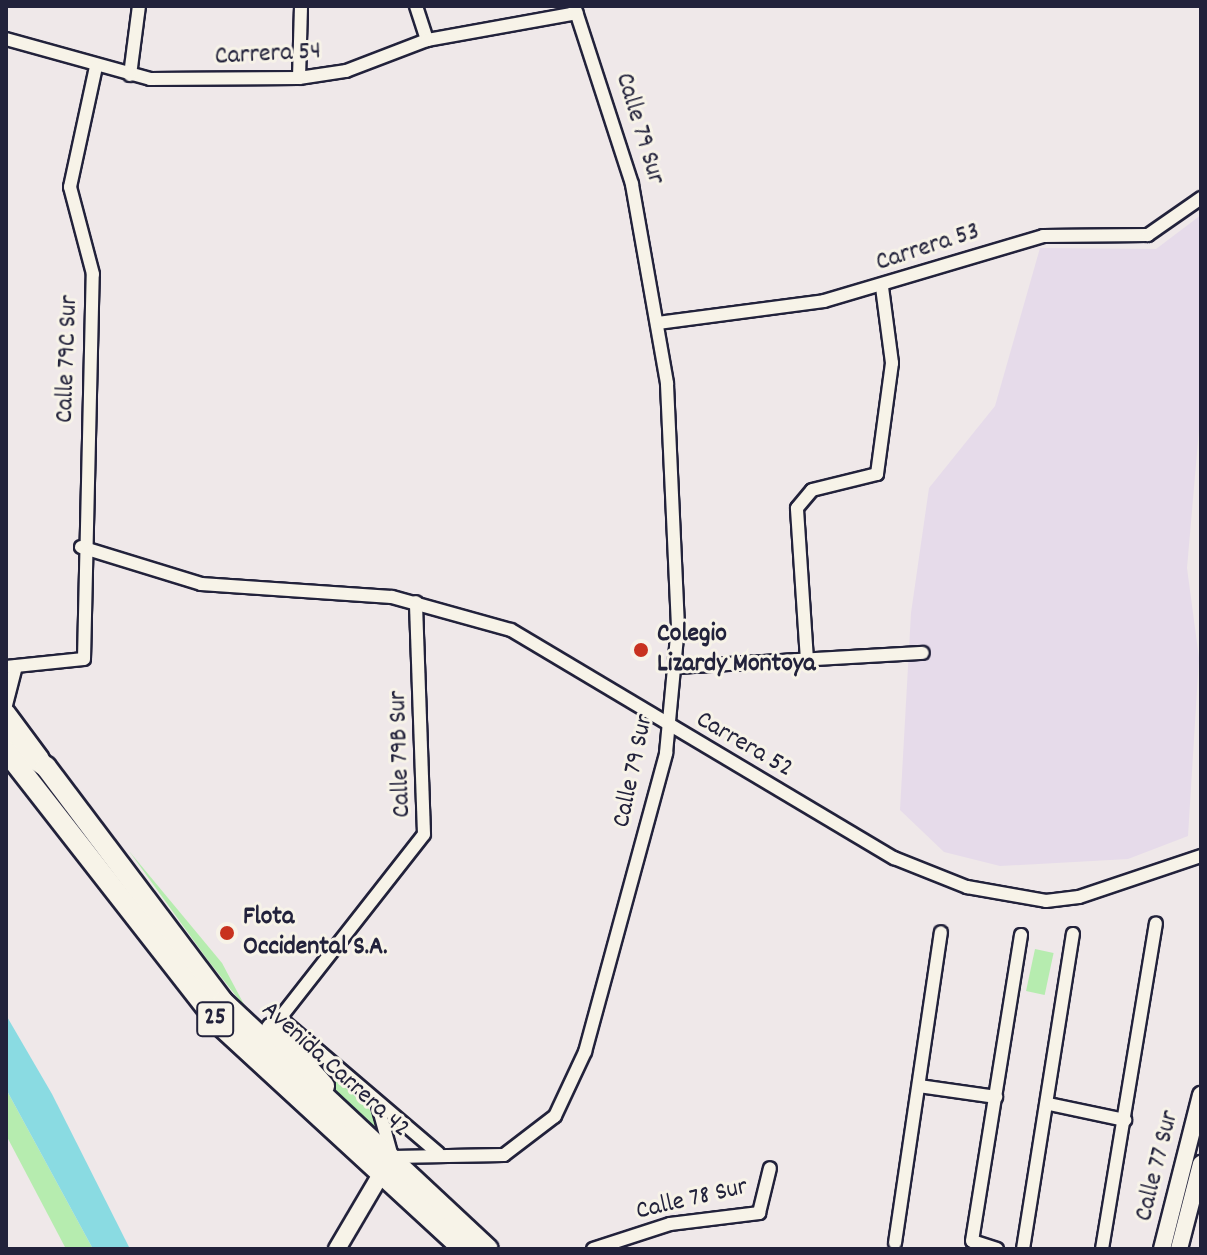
<!DOCTYPE html>
<html>
<head>
<meta charset="utf-8">
<style>
	body { margin:0 }
	#map { position:relative; width:1207px; height:1255px; overflow:hidden; background:#efe8e9; font-family:Dekko,sans-serif }
	div>[style] { position:absolute }
	.built>* { inset:0; background:#e6dbea }
	.green>* { inset:0; background:#b6ecaf; transform-origin:0 0 }
	.water>* { inset:0; background:#8adbe2 }
	.roads { filter:drop-shadow(2px 0 #22223b) drop-shadow(-2px 0 #22223b) drop-shadow(0 2px #22223b) drop-shadow(0 -2px #22223b) }
	.minor>* { height:12px; margin:-6px; padding:0 6px; transform-origin:6px; border-radius:6px; background:#f7f3e8 }
	.tertiary>* { height:16px; margin:-8px; padding:0 8px; transform-origin:8px; border-radius:8px; background:#f7f3e8 }
	.secondary>* { height:18px; margin:-9px; padding:0 9px; transform-origin:9px; border-radius:9px; background:#f7f3e8 }
	.trunk>* { height:20px; margin:-10px; padding:0 10px; transform-origin:10px; border-radius:10px; background:#f7f3e8 }
	.dots>* { width:22px; height:22px; translate:-50% -50%; box-sizing:border-box; border:4px solid #f7f3e8; border-radius:50% }
	span { translate:-50% -50%; white-space:nowrap; text-align:center; line-height:1.15; -webkit-text-stroke:6px #f7f3e8; paint-order:stroke }
	.shield-label span { padding:2px 6px; background:#f7f3e8; border:2px solid; border-radius:6px; -webkit-text-stroke-width:0 }
	.shield-label { font-size:24px; color:#22223b; font-weight:700 }
	.street-label { font-size:26px; color:#22223b }
	.poi-label { font-size:26px; color:#22223b; font-weight:700 }
	.left { translate:0 -50%; text-align:left }
	.frame { position:absolute; inset:0; border:8px solid #22223b; pointer-events:none }
</style>
</head>
<body>
<div id="map">
	<div class="built">
		<i style="clip-path:polygon(1201px 215px,1201px 407px,1187px 568px,1199px 658px,1188px 836px,1128px 859px,1000px 866px,944px 852px,900px 810px,911px 613px,929px 488px,995px 406px,1040px 248px,1156px 249px)"></i>
	</div>
	<div class="green">
		<i style="clip-path:polygon(129px 851px,222px 963px,247px 1010px,207px 959px)"></i>
		<i style="left:1035px;top:949px;width:19px;height:43px;rotate:12deg"></i>
		<i style="clip-path:polygon(325px 1069px,370px 1110px,378px 1130px,339px 1096px)"></i>
		<i style="clip-path:polygon(6px 1089px,93px 1249px,66px 1249px,6px 1135px)"></i>
	</div>
	<div class="water">
		<i style="clip-path:polygon(6px 1015px,52px 1094px,130px 1249px,93px 1249px,6px 1089px)"></i>
	</div>
	<div class="roads">
		<div class="minor">
			<i style="left:416px;top:6px;width:36px;rotate:72deg"></i>
			<i style="left:6px;top:39px;width:149px;rotate:15.5deg"></i>
			<i style="left:150px;top:79px;width:149px;rotate:-0.4deg"></i>
			<i style="left:299px;top:78px;width:48px;rotate:-8.5deg"></i>
			<i style="left:346px;top:71px;width:87px;rotate:-20.9deg"></i>
			<i style="left:427px;top:40px;width:152px;rotate:-10.2deg"></i>
			<i style="left:130px;top:75px;width:70px;rotate:-82.6deg"></i>
			<i style="left:299px;top:78px;width:72px;rotate:-88.4deg"></i>
			<i style="left:658px;top:323px;width:167px;rotate:-7.5deg"></i>
			<i style="left:824px;top:301px;width:228px;rotate:-16.5deg"></i>
			<i style="left:1043px;top:236px;width:105px;rotate:-0.5deg"></i>
			<i style="left:1148px;top:235px;width:65px;rotate:-34.9deg"></i>
			<i style="left:81px;top:547px;width:126px;rotate:17.1deg"></i>
			<i style="left:201px;top:584px;width:191px;rotate:3.9deg"></i>
			<i style="left:392px;top:597px;width:123px;rotate:15.5deg"></i>
			<i style="left:511px;top:630px;width:446px;rotate:30.8deg"></i>
			<i style="left:894px;top:858px;width:79px;rotate:21.7deg"></i>
			<i style="left:967px;top:887px;width:80px;rotate:10deg"></i>
			<i style="left:1046px;top:901px;width:33px;rotate:-7deg"></i>
			<i style="left:1079px;top:897px;width:129px;rotate:-18.6deg"></i>
			<i style="left:807px;top:660px;width:152px;rotate:-93.8deg"></i>
			<i style="left:797px;top:508px;width:23px;rotate:-50deg"></i>
			<i style="left:812px;top:490px;width:67px;rotate:-13.8deg"></i>
			<i style="left:877px;top:474px;width:112px;rotate:-82.3deg"></i>
			<i style="left:892px;top:363px;width:77px;rotate:-97.5deg"></i>
			<i style="left:6px;top:667px;width:78px;rotate:-5.9deg"></i>
			<i style="left:84px;top:659px;width:385px;rotate:-88.7deg"></i>
			<i style="left:93px;top:274px;width:90px;rotate:-104.8deg"></i>
			<i style="left:70px;top:187px;width:123px;rotate:-77.8deg"></i>
			<i style="left:678px;top:667px;width:245px;rotate:-3.3deg"></i>
			<i style="left:6px;top:705px;width:40px;rotate:-75.6deg"></i>
			<i style="left:280px;top:1018px;width:208px;rotate:40.5deg"></i>
			<i style="left:269px;top:1032px;width:251px;rotate:-51.9deg"></i>
			<i style="left:424px;top:834px;width:232px;rotate:-92deg"></i>
			<i style="left:919px;top:1086px;width:78px;rotate:8.1deg"></i>
			<i style="left:1049px;top:1104px;width:78px;rotate:11.9deg"></i>
			<i style="left:378px;top:1106px;width:53px;rotate:74.6deg"></i>
			<i style="left:392px;top:1157px;width:112px;rotate:-1deg"></i>
			<i style="left:504px;top:1155px;width:64px;rotate:-37.4deg"></i>
			<i style="left:555px;top:1116px;width:71px;rotate:-64.9deg"></i>
			<i style="left:585px;top:1052px;width:310px;rotate:-74.8deg"></i>
			<i style="left:666px;top:753px;width:127px;rotate:-84.6deg"></i>
			<i style="left:678px;top:627px;width:244px;rotate:-92.6deg"></i>
			<i style="left:667px;top:383px;width:202px;rotate:-100deg"></i>
			<i style="left:632px;top:184px;width:187px;rotate:-108deg"></i>
			<i style="left:895px;top:1243px;width:314px;rotate:-81.6deg"></i>
			<i style="left:593px;top:1249px;width:81px;rotate:-18deg"></i>
			<i style="left:670px;top:1224px;width:90px;rotate:-7deg"></i>
			<i style="left:759px;top:1213px;width:46px;rotate:-76.3deg"></i>
			<i style="left:997px;top:1249px;width:26px;rotate:-162deg"></i>
			<i style="left:972px;top:1241px;width:310px;rotate:-80.9deg"></i>
			<i style="left:1023px;top:1249px;width:319px;rotate:-81deg"></i>
			<i style="left:1102px;top:1249px;width:330px;rotate:-80.6deg"></i>
		</div>
		<div class="tertiary">
			<i style="left:337px;top:1249px;width:99px;rotate:-59.5deg"></i>
			<i style="left:1162px;top:1249px;width:159px;rotate:-75.8deg"></i>
			<i style="left:1179px;top:1249px;width:88px;rotate:-75.5deg"></i>
		</div>
		<div class="secondary">
			<i style="left:6px;top:713px;width:57px;rotate:53.5deg"></i>
		</div>
		<div class="trunk">
			<i style="left:6px;top:738px;width:49px;rotate:35.9deg"></i>
			<i style="left:46px;top:767px;width:294px;rotate:53deg"></i>
			<i style="left:223px;top:1002px;width:362px;rotate:43deg"></i>
			<i style="left:6px;top:751px;width:348px;rotate:52deg"></i>
			<i style="left:220px;top:1025px;width:331px;rotate:42.6deg"></i>
			<i style="left:272px;top:1028px;width:78px;rotate:48.1deg"></i>
		</div>
	</div>
	<div class="dots">
		<i style="left:641px;top:650px;background:#c8321e"></i>
		<i style="left:227px;top:933px;background:#c8321e"></i>
	</div>
	<div class="shield-label">
		<span style="left:215px;top:1019px">25</span>
	</div>
	<div class="street-label">
		<span style="left:268px;top:55px;rotate:-3deg">Carrera 54</span>
		<span style="left:639px;top:129px;rotate:73deg">Calle 79 Sur</span>
		<span style="left:928px;top:248px;rotate:-18deg">Carrera 53</span>
		<span style="left:68px;top:359px;rotate:-88deg">Calle 79C Sur</span>
		<span style="left:744px;top:745px;rotate:30deg">Carrera 52</span>
		<span style="left:401px;top:754px;rotate:-92deg">Calle 79B Sur</span>
		<span style="left:634px;top:771px;rotate:-78deg">Calle 79 Sur</span>
		<span style="left:335px;top:1070px;rotate:42deg">Avenida Carrera 42</span>
		<span style="left:1158px;top:1166px;rotate:-76deg">Calle 77 Sur</span>
		<span style="left:692px;top:1200px;rotate:-13deg">Calle 78 Sur</span>
	</div>
	<div class="poi-label">
		<span class="left" style="left:657px;top:650px">Colegio<br>Lizardy Montoya</span>
		<span class="left" style="left:243px;top:933px">Flota<br>Occidental S.A.</span>
	</div>
	<div class="frame"></div>
</div>
</body>
</html>
